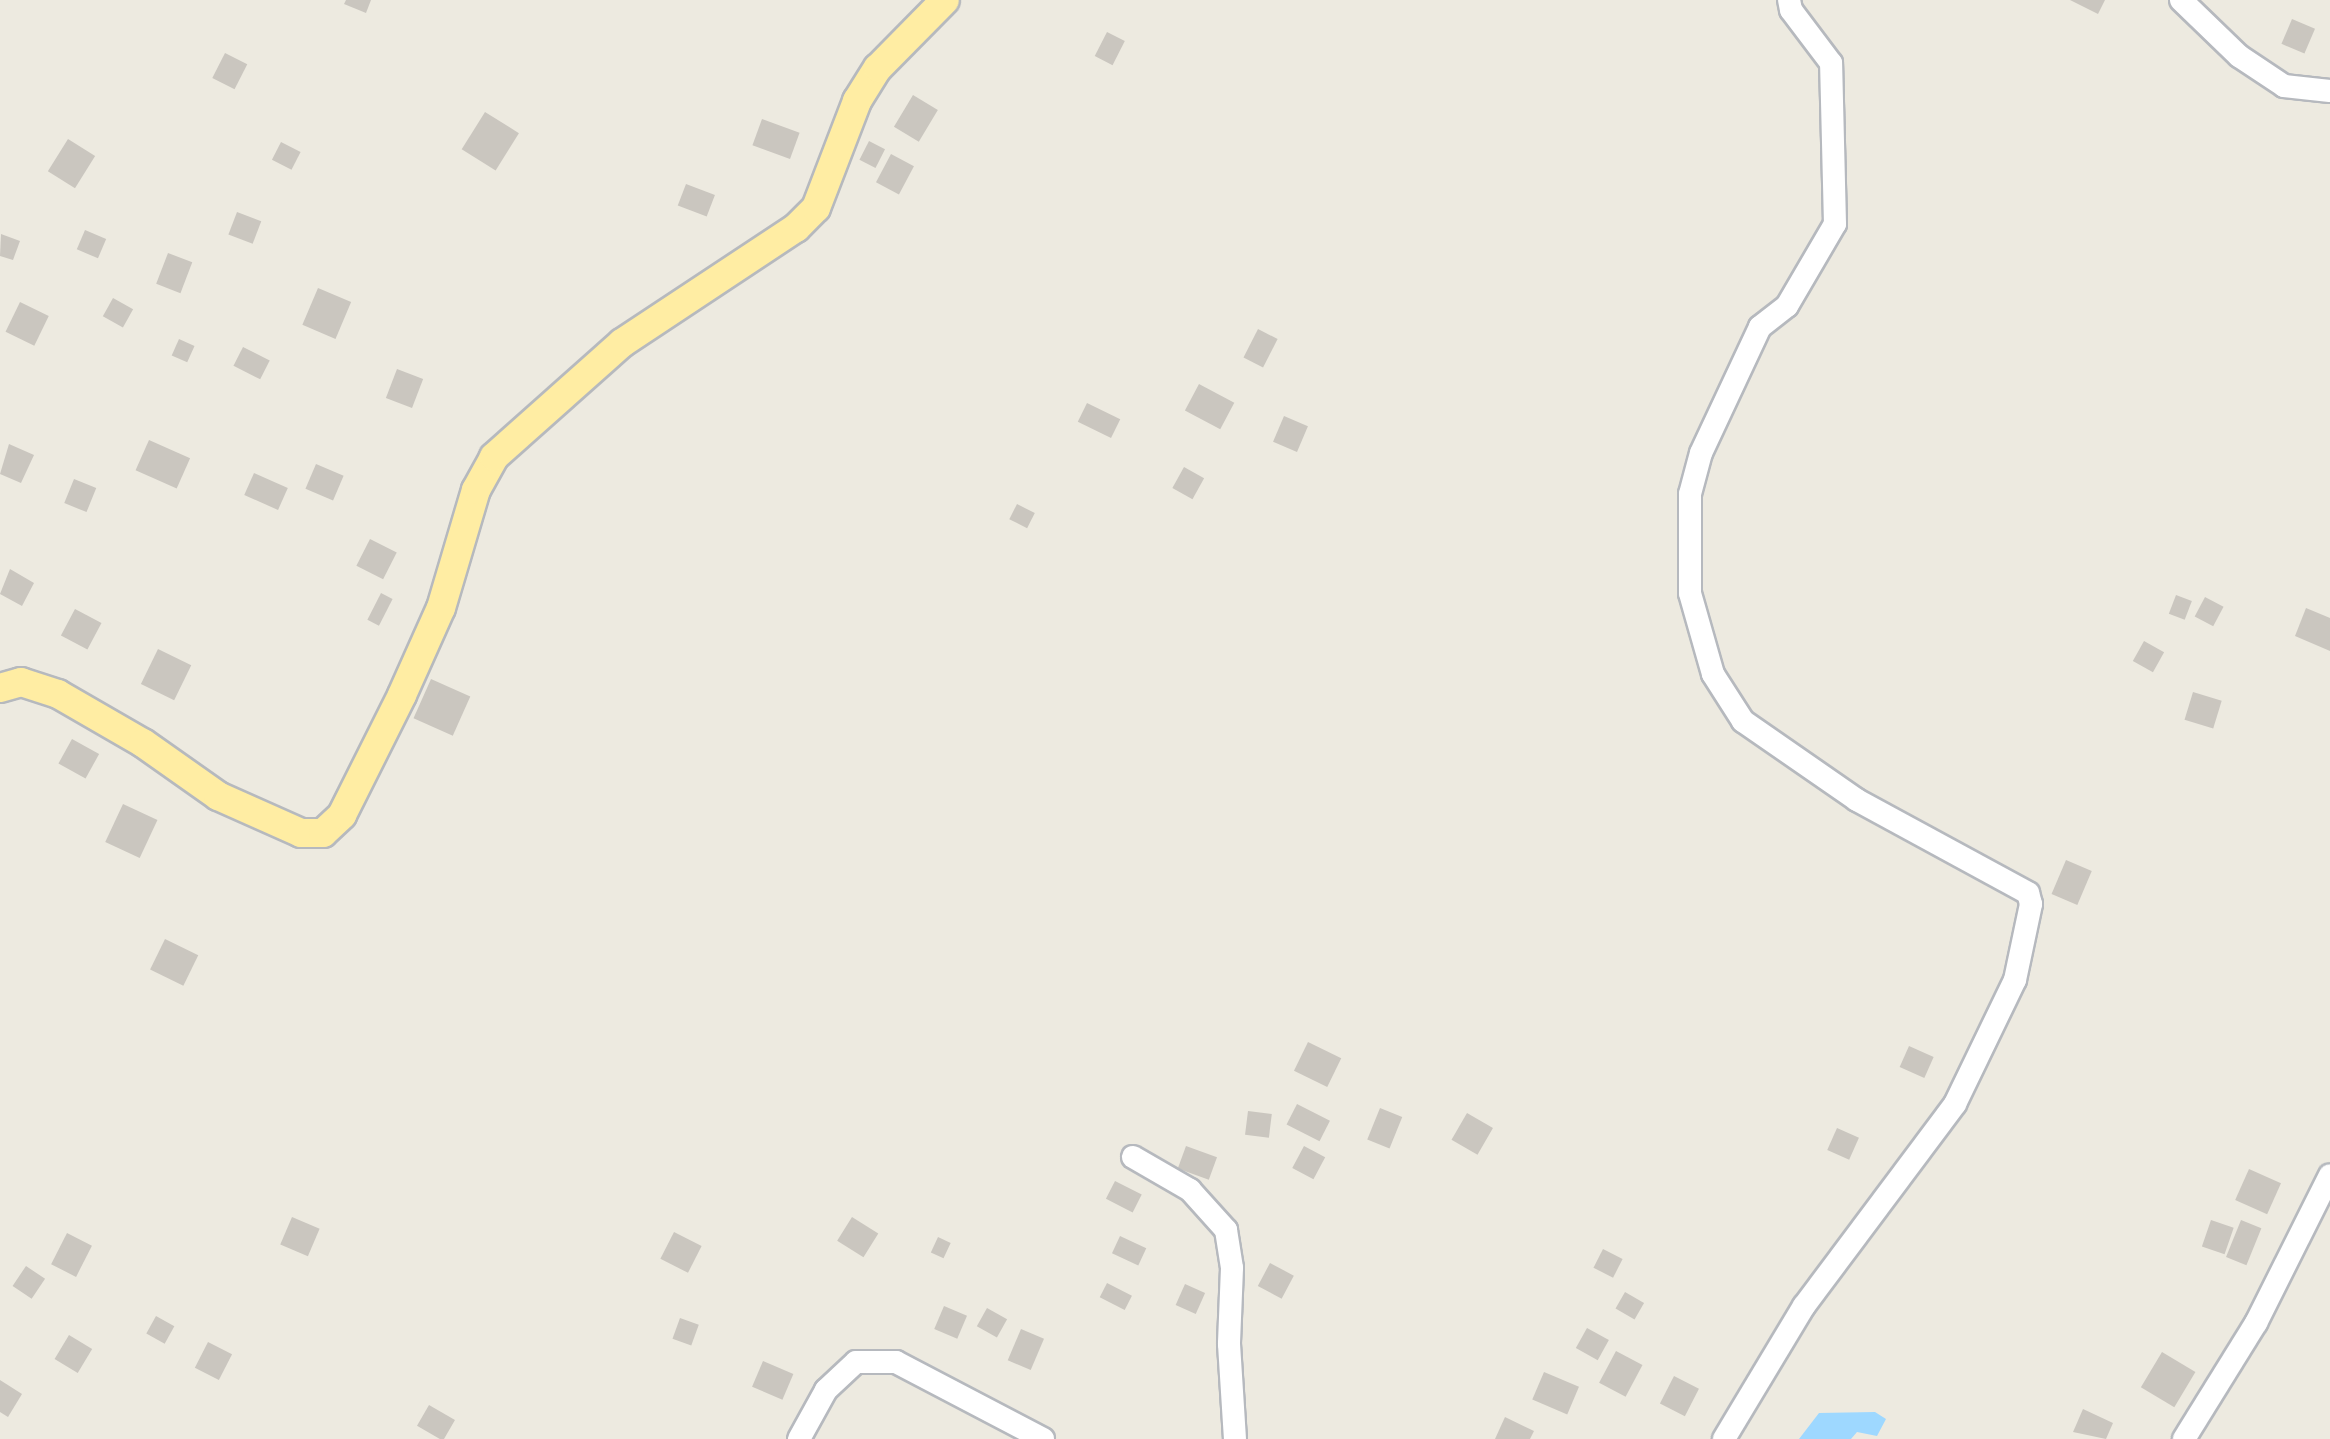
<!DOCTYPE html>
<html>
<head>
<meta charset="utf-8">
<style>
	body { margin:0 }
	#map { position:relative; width:2330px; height:1439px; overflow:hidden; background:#edeae0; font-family:Rubik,sans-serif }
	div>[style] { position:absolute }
	.water>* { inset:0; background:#9ed8ff }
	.building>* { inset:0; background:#cac6bf; transform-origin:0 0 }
	.roads { filter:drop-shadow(2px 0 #b6b9be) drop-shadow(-2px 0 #b6b9be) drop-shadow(0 2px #b6b9be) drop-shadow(0 -2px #b6b9be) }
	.minor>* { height:22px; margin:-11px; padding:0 11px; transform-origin:11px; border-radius:11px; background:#fff }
	.major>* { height:28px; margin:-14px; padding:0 14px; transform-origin:14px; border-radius:14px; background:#ffeda3 }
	span { translate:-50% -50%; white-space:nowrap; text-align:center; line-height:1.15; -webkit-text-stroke:6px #fff; paint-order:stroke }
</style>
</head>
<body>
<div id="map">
	<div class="water">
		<i style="clip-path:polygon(1875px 1412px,1886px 1419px,1877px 1436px,1857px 1432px,1851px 1439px,1799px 1439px,1819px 1413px)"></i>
	</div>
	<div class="building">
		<i style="clip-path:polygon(346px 0,371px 0,366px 13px,344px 4px)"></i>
		<i style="clip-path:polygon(2070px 0,2105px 0,2098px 14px)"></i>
		<i style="left:2292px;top:19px;width:25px;height:27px;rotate:23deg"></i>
		<i style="left:1107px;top:32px;width:20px;height:27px;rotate:27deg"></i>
		<i style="left:225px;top:53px;width:25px;height:28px;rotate:27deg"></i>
		<i style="left:913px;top:95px;width:29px;height:37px;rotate:31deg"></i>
		<i style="left:485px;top:112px;width:40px;height:44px;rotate:32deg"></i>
		<i style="left:762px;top:119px;width:40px;height:28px;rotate:20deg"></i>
		<i style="left:68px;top:139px;width:32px;height:38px;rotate:32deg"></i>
		<i style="left:869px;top:141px;width:18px;height:21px;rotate:27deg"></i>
		<i style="left:281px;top:142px;width:22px;height:20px;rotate:27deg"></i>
		<i style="left:891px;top:154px;width:26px;height:32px;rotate:28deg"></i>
		<i style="left:686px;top:184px;width:31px;height:23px;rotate:21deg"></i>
		<i style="left:237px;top:212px;width:26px;height:24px;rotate:21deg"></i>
		<i style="left:85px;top:230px;width:23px;height:21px;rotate:23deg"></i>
		<i style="clip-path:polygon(1px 234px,20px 241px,13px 260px,0 256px)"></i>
		<i style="left:168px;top:253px;width:26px;height:33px;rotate:21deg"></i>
		<i style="left:318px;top:288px;width:36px;height:40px;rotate:23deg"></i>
		<i style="left:113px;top:298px;width:23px;height:21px;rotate:29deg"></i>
		<i style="left:20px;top:302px;width:32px;height:33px;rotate:26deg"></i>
		<i style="left:1258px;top:329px;width:22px;height:32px;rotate:27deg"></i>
		<i style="left:179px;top:339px;width:17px;height:18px;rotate:24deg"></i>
		<i style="left:243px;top:347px;width:30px;height:21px;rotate:27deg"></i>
		<i style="left:397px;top:369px;width:28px;height:31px;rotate:21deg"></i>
		<i style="left:1199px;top:384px;width:40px;height:30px;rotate:28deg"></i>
		<i style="left:1087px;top:403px;width:37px;height:21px;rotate:26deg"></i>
		<i style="left:1284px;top:416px;width:26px;height:28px;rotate:23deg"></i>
		<i style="left:149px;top:440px;width:45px;height:33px;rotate:24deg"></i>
		<i style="clip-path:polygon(9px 444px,34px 455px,21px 483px,0 474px)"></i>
		<i style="left:316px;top:464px;width:30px;height:27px;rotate:23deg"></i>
		<i style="left:1184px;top:467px;width:23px;height:24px;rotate:29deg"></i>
		<i style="left:254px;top:473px;width:37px;height:24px;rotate:24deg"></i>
		<i style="left:74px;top:479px;width:24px;height:26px;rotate:22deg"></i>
		<i style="left:1017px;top:504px;width:20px;height:17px;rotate:27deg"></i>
		<i style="left:370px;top:539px;width:30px;height:30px;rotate:27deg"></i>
		<i style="clip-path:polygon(10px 569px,34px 583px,22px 606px,0 594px)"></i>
		<i style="left:381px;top:593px;width:13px;height:30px;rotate:27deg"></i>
		<i style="left:2176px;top:595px;width:17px;height:20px;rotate:21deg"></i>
		<i style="left:2205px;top:597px;width:21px;height:22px;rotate:28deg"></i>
		<i style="clip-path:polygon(2306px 608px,2330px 618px,2330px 651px,2295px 636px)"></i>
		<i style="left:75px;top:609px;width:30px;height:30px;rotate:28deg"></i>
		<i style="left:2144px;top:641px;width:23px;height:23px;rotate:29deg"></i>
		<i style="left:158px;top:649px;width:37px;height:39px;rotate:26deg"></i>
		<i style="left:431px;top:679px;width:43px;height:43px;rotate:24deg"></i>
		<i style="left:2193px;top:692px;width:30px;height:29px;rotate:17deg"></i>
		<i style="left:72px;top:739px;width:31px;height:28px;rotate:29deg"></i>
		<i style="left:123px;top:804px;width:38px;height:42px;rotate:25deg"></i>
		<i style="left:2066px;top:860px;width:28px;height:37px;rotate:23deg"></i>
		<i style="left:165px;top:939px;width:37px;height:34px;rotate:26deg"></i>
		<i style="left:1308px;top:1042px;width:37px;height:32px;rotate:26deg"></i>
		<i style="left:1909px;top:1046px;width:27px;height:23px;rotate:24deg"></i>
		<i style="left:1297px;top:1104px;width:37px;height:23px;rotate:27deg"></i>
		<i style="left:1380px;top:1108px;width:24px;height:34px;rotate:22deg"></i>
		<i style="left:1248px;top:1111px;width:24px;height:24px;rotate:7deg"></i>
		<i style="left:1467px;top:1113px;width:30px;height:31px;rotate:30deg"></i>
		<i style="left:1837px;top:1128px;width:24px;height:24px;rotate:24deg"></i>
		<i style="left:1186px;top:1146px;width:33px;height:24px;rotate:20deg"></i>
		<i style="left:1304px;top:1146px;width:24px;height:25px;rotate:28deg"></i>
		<i style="left:2249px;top:1169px;width:35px;height:34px;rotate:24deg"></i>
		<i style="left:1115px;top:1181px;width:30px;height:20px;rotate:27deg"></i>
		<i style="left:292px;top:1217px;width:30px;height:30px;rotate:23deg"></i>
		<i style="left:852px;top:1217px;width:31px;height:28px;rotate:32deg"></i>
		<i style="left:2211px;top:1220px;width:24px;height:28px;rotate:19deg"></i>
		<i style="left:2241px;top:1220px;width:22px;height:40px;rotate:22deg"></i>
		<i style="left:674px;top:1232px;width:31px;height:30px;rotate:27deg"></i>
		<i style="left:67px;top:1233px;width:28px;height:35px;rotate:27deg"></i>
		<i style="left:1120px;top:1236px;width:29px;height:19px;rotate:25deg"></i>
		<i style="left:938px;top:1237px;width:14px;height:17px;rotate:25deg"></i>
		<i style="left:1603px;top:1249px;width:22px;height:21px;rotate:27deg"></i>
		<i style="left:1270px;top:1263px;width:27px;height:26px;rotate:28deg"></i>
		<i style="left:26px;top:1266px;width:23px;height:24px;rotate:34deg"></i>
		<i style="left:1107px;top:1283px;width:28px;height:16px;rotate:27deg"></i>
		<i style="left:1185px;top:1284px;width:22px;height:23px;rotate:24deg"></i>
		<i style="left:1625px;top:1292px;width:22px;height:19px;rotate:30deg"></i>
		<i style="left:944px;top:1306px;width:25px;height:25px;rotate:23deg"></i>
		<i style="left:987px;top:1308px;width:23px;height:21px;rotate:29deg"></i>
		<i style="left:156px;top:1316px;width:21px;height:20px;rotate:29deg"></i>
		<i style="left:680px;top:1318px;width:20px;height:22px;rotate:20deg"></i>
		<i style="left:1587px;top:1328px;width:25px;height:23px;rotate:29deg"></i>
		<i style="left:1021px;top:1329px;width:25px;height:34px;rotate:23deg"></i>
		<i style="left:69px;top:1335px;width:27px;height:28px;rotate:31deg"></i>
		<i style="left:208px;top:1342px;width:27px;height:29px;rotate:27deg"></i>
		<i style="left:1616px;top:1351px;width:30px;height:36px;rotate:28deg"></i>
		<i style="left:2162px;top:1352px;width:39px;height:41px;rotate:31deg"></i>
		<i style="left:763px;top:1361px;width:33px;height:28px;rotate:23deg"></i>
		<i style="left:1544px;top:1372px;width:38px;height:30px;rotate:23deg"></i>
		<i style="left:1674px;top:1376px;width:28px;height:31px;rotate:27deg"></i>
		<i style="clip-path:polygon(0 1380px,22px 1394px,8px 1417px,0 1412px)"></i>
		<i style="left:429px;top:1405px;width:30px;height:24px;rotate:30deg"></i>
		<i style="clip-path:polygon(2083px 1409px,2113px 1423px,2106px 1439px,2073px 1432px)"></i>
		<i style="clip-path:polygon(1505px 1417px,1534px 1431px,1530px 1439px,1495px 1439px)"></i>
	</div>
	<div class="roads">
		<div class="minor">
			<i style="left:2181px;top:0;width:81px;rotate:44deg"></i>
			<i style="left:2239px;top:56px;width:54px;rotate:33.7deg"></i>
			<i style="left:2284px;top:86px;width:46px;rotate:6.2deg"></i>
			<i style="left:1133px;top:1157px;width:66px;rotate:30.1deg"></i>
			<i style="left:1190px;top:1190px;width:54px;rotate:48deg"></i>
			<i style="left:1226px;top:1230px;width:38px;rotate:81deg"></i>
			<i style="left:1232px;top:1268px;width:76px;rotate:92.3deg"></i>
			<i style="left:1229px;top:1344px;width:95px;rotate:86.4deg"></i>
			<i style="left:799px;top:1439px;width:56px;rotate:-61.1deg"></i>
			<i style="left:826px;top:1390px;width:41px;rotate:-43deg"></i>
			<i style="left:856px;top:1362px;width:40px"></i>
			<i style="left:896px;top:1362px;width:166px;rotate:27.6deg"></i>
			<i style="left:1724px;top:1439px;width:155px;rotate:-59deg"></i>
			<i style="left:1804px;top:1306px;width:252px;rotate:-53.2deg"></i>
			<i style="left:1955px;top:1104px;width:138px;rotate:-64.2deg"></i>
			<i style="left:2015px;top:980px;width:78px;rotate:-78.1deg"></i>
			<i style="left:2031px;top:904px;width:11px;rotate:-105deg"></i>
			<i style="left:2028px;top:893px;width:195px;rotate:-151.5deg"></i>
			<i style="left:1857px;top:800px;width:139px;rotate:-145.3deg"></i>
			<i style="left:1743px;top:721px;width:56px;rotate:-122.6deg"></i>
			<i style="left:1713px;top:674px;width:84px;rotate:-105.9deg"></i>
			<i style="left:1690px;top:593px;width:99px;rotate:-90deg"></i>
			<i style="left:1690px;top:494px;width:42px;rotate:-75deg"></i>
			<i style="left:1701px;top:453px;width:139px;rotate:-64.9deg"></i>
			<i style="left:1760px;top:327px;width:34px;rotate:-38deg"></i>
			<i style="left:1787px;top:306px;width:95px;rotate:-59.7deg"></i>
			<i style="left:1835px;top:224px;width:161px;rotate:-91.4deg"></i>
			<i style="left:1831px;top:63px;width:66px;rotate:-127deg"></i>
			<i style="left:1791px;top:10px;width:10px;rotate:-101deg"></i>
			<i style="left:2184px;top:1439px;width:137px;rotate:-58.2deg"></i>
			<i style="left:2256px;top:1323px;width:165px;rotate:-63.4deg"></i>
		</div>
		<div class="major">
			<i style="left:0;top:688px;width:22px;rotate:-16deg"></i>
			<i style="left:21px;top:682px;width:39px;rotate:18deg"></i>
			<i style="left:58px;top:694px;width:98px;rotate:30deg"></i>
			<i style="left:143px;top:743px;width:92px;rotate:35.2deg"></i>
			<i style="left:218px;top:796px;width:91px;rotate:24deg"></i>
			<i style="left:301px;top:833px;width:22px"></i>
			<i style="left:323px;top:833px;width:26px;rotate:-43deg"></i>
			<i style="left:342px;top:815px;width:134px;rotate:-63.4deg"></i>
			<i style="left:402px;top:695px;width:95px;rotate:-65.9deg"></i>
			<i style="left:441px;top:608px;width:123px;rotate:-73.5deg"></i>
			<i style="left:476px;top:490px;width:38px;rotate:-61deg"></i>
			<i style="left:494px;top:457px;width:171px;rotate:-41.7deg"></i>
			<i style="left:622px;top:343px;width:209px;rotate:-33.5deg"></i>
			<i style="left:796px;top:228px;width:28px;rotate:-45deg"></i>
			<i style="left:816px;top:208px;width:115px;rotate:-69deg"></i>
			<i style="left:857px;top:101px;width:39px;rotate:-58deg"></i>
			<i style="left:878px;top:68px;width:95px;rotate:-45.4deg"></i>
		</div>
	</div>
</div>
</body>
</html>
